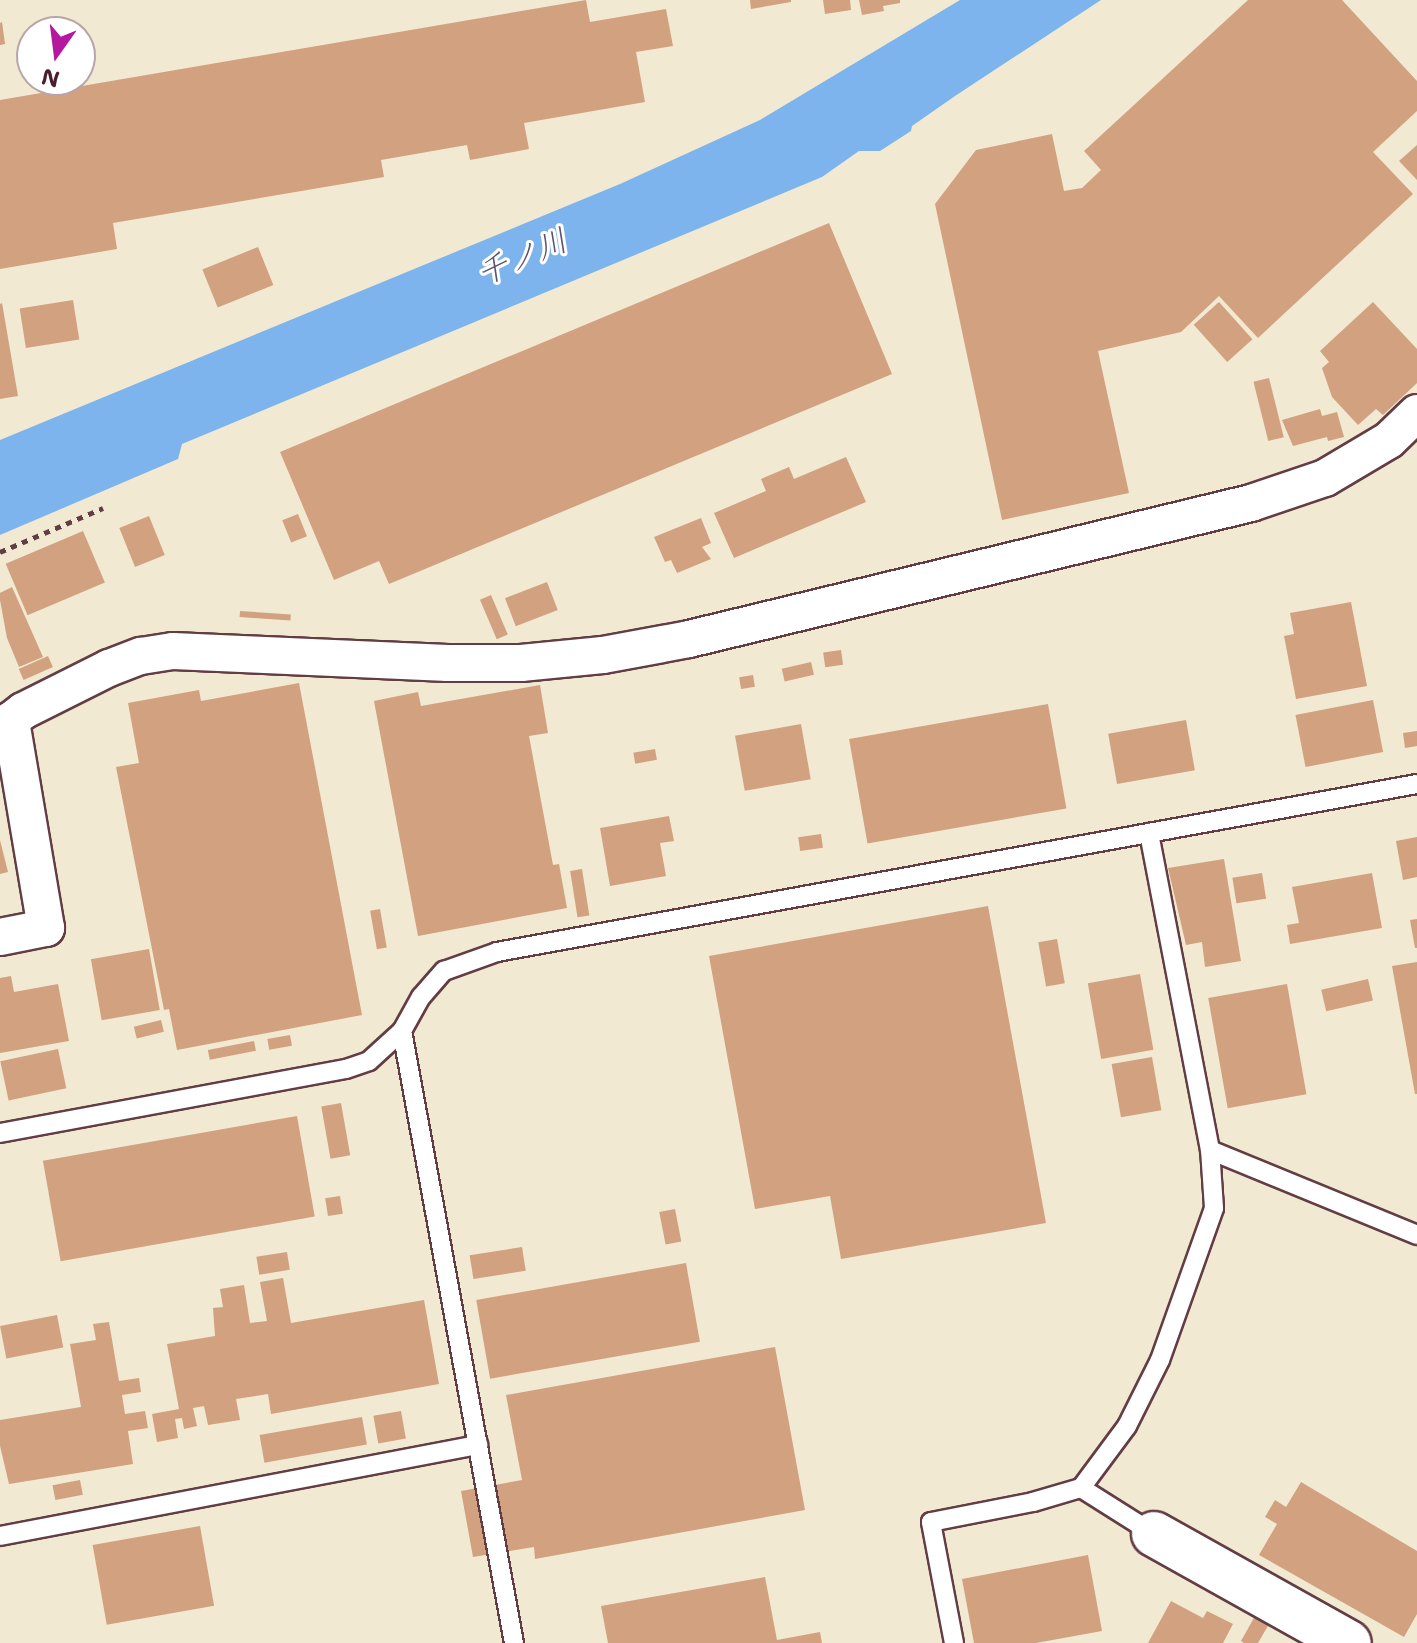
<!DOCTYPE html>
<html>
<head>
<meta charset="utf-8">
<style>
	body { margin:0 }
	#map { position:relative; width:1417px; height:1643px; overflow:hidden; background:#f1e9d1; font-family:"Shantell Sans","Klee One",sans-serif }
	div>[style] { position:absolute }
	.water>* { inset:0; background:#7db4ed }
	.building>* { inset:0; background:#d2a180; transform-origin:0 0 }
	.path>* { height:5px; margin-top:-2.5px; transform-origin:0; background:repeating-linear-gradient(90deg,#633d44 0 6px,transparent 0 12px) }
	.roads { filter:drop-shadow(2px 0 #633d44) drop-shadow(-2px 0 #633d44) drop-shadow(0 2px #633d44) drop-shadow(0 -2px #633d44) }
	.lane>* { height:18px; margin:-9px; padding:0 9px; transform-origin:9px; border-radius:9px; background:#fff }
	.street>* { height:36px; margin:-18px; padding:0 18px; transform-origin:18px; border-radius:18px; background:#fff }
	.secondary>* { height:44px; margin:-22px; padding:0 22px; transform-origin:22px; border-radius:22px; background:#fff }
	span { translate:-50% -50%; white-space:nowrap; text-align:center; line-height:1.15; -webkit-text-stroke:6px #fff; paint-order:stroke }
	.water-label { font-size:32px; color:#5c536f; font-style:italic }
	.north { position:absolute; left:16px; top:16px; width:80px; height:80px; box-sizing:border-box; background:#fff; border:2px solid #b7a5aa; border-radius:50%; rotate:194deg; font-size:22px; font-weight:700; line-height:32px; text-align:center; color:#4a1f2b }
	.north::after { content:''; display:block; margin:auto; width:28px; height:36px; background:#b5179e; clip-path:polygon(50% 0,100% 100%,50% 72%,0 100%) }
</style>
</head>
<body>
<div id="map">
	<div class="water">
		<i style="clip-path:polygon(960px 0,1101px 0,955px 96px,912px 126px,911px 131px,880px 151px,859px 151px,822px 177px,182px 444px,178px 459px,0 535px,0 440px,620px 184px,760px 120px)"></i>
	</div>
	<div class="building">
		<i style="clip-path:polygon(586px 0,590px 22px,666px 9px,673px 46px,636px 52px,645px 102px,524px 123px,529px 149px,470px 160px,467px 145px,381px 160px,384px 177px,113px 223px,117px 249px,0 269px,0 100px)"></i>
		<i style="clip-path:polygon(750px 0,791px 0,791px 2px,751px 9px)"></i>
		<i style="clip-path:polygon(823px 0,850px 0,851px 10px,825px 14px)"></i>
		<i style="clip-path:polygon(859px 0,900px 0,900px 3px,883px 6px,884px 11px,862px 15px)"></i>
		<i style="clip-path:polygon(1248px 0,1342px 0,1417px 81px,1417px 111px,1373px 152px,1413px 194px,1258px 338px,1219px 296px,1181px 332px,1098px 351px,1129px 493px,1002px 520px,935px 204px,976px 150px,1052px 134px,1064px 191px,1082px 188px,1101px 170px,1084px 151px)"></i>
		<i style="clip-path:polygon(2px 22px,5px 44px,0 45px,0 23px)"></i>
		<i style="clip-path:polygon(1417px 145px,1417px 180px,1399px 161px)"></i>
		<i style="clip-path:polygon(829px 223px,892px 374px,389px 584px,379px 561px,334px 580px,280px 452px)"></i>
		<i style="left:258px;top:247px;width:41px;height:60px;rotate:68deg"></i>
		<i style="left:73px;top:300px;width:40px;height:54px;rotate:81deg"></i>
		<i style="left:1219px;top:302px;width:50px;height:34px;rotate:48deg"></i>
		<i style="clip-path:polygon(1373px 302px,1417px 349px,1417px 383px,1383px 415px,1376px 409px,1358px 425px,1332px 397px,1322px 368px,1329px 362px,1320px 351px)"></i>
		<i style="clip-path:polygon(2px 303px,18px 396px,0 399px,0 304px)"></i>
		<i style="left:1269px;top:378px;width:61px;height:16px;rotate:76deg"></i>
		<i style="clip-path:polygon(1320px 409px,1322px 416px,1337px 412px,1344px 437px,1328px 441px,1327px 437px,1293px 446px,1282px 420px)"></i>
		<i style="clip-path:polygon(846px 457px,866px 502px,734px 558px,714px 513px,766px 491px,761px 479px,789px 467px,794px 479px)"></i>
		<i style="left:298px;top:514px;width:24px;height:17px;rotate:68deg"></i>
		<i style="left:149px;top:516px;width:42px;height:32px;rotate:68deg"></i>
		<i style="clip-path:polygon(701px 518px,711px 543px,702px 547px,711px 559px,677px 573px,671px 560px,665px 562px,654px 537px)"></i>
		<i style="left:83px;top:531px;width:56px;height:84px;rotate:67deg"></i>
		<i style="left:547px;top:582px;width:30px;height:45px;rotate:69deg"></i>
		<i style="clip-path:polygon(12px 587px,43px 657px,19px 667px,7px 638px,0 600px,0 593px)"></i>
		<i style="left:491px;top:595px;width:43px;height:12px;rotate:67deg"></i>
		<i style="clip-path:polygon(1351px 602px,1367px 686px,1296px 699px,1284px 636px,1294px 634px,1290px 613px)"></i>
		<i style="left:240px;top:611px;width:51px;height:6px;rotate:4deg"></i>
		<i style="left:841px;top:650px;width:15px;height:18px;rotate:82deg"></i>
		<i style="left:48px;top:656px;width:12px;height:32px;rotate:66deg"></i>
		<i style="left:811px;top:662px;width:13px;height:30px;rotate:77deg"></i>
		<i style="left:753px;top:675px;width:12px;height:14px;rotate:81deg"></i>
		<i style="clip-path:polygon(299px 683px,362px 1015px,177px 1050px,169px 1009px,164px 1010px,116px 767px,139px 763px,128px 703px,199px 690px,201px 701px)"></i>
		<i style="clip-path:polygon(540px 685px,548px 733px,529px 736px,553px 865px,559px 864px,567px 908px,418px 936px,374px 701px,418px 692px,421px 706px)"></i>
		<i style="left:1373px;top:700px;width:53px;height:79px;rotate:79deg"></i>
		<i style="left:1048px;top:704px;width:106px;height:202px;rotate:80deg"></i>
		<i style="left:1186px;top:720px;width:51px;height:79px;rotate:80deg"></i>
		<i style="left:801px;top:724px;width:56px;height:67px;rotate:80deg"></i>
		<i style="clip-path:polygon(1417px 731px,1417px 746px,1405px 748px,1403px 733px)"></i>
		<i style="left:655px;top:749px;width:11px;height:22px;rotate:80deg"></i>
		<i style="clip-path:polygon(669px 816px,674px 841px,660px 843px,666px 876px,610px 886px,600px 828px)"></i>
		<i style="left:821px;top:834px;width:14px;height:23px;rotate:82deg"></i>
		<i style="clip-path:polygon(1417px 837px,1417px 877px,1403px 880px,1396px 841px)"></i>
		<i style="clip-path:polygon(0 840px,8px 872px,0 874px)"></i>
		<i style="clip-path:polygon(1224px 859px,1241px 961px,1205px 967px,1202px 942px,1186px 945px,1168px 868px)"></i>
		<i style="left:582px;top:869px;width:47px;height:12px;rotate:81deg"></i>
		<i style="left:1262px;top:873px;width:26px;height:30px;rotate:81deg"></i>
		<i style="clip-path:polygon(1372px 873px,1382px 928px,1290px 944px,1287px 925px,1299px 923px,1292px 887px)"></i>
		<i style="clip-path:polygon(988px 906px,1046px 1223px,841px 1259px,830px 1196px,755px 1209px,709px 956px)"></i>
		<i style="left:380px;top:909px;width:39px;height:10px;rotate:80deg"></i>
		<i style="clip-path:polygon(1417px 919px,1417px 948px,1415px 948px,1410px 920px)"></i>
		<i style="left:1057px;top:939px;width:45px;height:19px;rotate:80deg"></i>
		<i style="left:149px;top:949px;width:62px;height:59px;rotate:80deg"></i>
		<i style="clip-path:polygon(1417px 962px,1417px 1094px,1415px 1094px,1392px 966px)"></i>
		<i style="left:1140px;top:974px;width:77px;height:53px;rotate:80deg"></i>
		<i style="clip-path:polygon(11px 976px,14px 992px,58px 984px,69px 1041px,0 1053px,0 978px)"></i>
		<i style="left:1368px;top:979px;width:22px;height:48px;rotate:77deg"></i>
		<i style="left:1287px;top:984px;width:112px;height:80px;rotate:80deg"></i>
		<i style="left:161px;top:1020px;width:12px;height:28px;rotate:76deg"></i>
		<i style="left:290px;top:1035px;width:11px;height:23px;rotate:80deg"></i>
		<i style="left:254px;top:1041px;width:10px;height:47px;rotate:79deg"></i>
		<i style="left:58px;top:1049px;width:40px;height:59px;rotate:78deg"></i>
		<i style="left:1152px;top:1057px;width:54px;height:41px;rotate:80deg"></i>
		<i style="left:341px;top:1103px;width:53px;height:20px;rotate:80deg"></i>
		<i style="left:297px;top:1116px;width:102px;height:258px;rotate:80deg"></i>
		<i style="left:340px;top:1196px;width:18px;height:15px;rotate:81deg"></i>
		<i style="left:675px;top:1209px;width:33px;height:16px;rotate:79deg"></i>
		<i style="left:522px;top:1247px;width:24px;height:53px;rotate:81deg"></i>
		<i style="left:287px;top:1252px;width:18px;height:31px;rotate:81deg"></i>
		<i style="left:686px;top:1263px;width:80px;height:213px;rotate:80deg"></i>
		<i style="clip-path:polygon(283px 1278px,291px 1323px,424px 1300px,439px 1384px,271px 1414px,268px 1394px,236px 1399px,240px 1420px,208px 1425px,204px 1406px,193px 1408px,197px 1426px,184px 1429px,182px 1418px,175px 1419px,178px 1438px,157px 1442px,152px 1414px,179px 1409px,167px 1344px,215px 1336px,213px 1308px,223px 1307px,220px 1289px,244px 1285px,250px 1323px,267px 1321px,260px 1282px)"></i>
		<i style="left:57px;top:1315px;width:33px;height:58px;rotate:79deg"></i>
		<i style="clip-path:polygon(109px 1322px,119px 1381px,139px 1378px,141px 1392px,122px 1395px,125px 1414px,145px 1411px,148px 1428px,128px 1431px,133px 1464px,9px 1484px,0 1446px,0 1420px,81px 1407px,70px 1344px,96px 1340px,93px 1324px)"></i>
		<i style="clip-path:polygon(775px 1347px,805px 1510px,535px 1559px,534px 1547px,473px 1557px,461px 1491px,522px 1480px,506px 1395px)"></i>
		<i style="left:401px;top:1411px;width:28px;height:28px;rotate:80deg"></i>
		<i style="left:362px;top:1417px;width:28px;height:104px;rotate:80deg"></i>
		<i style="left:80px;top:1480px;width:15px;height:28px;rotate:79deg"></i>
		<i style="clip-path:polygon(1301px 1482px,1417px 1551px,1417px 1614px,1404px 1637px,1259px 1555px,1277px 1524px,1265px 1517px,1275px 1500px,1286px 1507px)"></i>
		<i style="left:200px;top:1526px;width:81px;height:109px;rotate:80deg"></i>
		<i style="clip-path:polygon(1088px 1555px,1102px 1631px,1036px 1643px,974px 1643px,962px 1579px)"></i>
		<i style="clip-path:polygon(765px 1577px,777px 1640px,820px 1632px,822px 1643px,608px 1643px,601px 1606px)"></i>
		<i style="clip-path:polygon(1171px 1601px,1203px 1618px,1207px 1611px,1233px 1624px,1223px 1643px,1148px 1643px)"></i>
		<i style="clip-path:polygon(1255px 1616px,1269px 1624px,1258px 1643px,1244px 1643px,1241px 1641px)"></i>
	</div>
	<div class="path">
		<i style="left:0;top:552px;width:112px;rotate:-23.1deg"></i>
	</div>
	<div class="roads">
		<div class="lane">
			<i style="left:402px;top:1031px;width:622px;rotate:79.63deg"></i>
			<i style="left:0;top:1133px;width:352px;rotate:-10.5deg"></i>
			<i style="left:346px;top:1069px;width:24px;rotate:-19deg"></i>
			<i style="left:369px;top:1061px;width:45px;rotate:-42.3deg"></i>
			<i style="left:402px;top:1031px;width:39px;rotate:-61deg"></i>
			<i style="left:421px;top:997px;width:35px;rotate:-49deg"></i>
			<i style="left:444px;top:971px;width:56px;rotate:-19.7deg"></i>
			<i style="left:497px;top:952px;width:935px;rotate:-10.35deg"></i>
			<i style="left:1210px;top:1150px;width:224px;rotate:22.3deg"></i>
			<i style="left:1081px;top:1488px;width:86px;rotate:32.2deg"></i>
			<i style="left:0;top:1536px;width:487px;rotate:-10.8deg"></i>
			<i style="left:954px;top:1643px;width:123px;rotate:-100.8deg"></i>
			<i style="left:931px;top:1522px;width:104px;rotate:-11.1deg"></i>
			<i style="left:1033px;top:1502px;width:50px;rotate:-16.3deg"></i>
			<i style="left:1081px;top:1488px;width:77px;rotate:-53.4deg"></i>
			<i style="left:1127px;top:1426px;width:74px;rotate:-63.4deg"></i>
			<i style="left:1160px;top:1360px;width:161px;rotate:-70.4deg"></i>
			<i style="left:1214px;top:1208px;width:58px;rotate:-93.9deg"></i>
			<i style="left:1210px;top:1150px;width:323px;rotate:-100.9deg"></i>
		</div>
		<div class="street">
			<i style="left:0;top:729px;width:29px;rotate:-38deg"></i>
			<i style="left:23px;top:711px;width:96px;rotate:-26.6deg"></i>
			<i style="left:109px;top:668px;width:34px;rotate:-21deg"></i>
			<i style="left:141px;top:656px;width:32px;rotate:-9deg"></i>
			<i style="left:173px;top:651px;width:275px;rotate:2.5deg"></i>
			<i style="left:448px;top:663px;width:73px"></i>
			<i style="left:521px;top:663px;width:82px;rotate:-5.6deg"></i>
			<i style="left:603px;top:655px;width:87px;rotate:-10.5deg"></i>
			<i style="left:689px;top:639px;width:578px;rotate:-13.6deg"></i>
			<i style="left:1251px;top:503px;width:78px;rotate:-18.7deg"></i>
			<i style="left:1325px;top:478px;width:74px;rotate:-30.7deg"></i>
			<i style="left:1389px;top:440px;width:39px;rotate:-44deg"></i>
			<i style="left:0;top:937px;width:47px;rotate:-11.1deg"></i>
			<i style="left:46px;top:928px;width:211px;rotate:-99.6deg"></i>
		</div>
		<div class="secondary">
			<i style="left:1154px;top:1534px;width:223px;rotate:29.2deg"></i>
		</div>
	</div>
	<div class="water-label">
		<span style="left:522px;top:257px;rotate:-23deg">千ノ川</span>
	</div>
	<div class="north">N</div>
</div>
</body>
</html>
